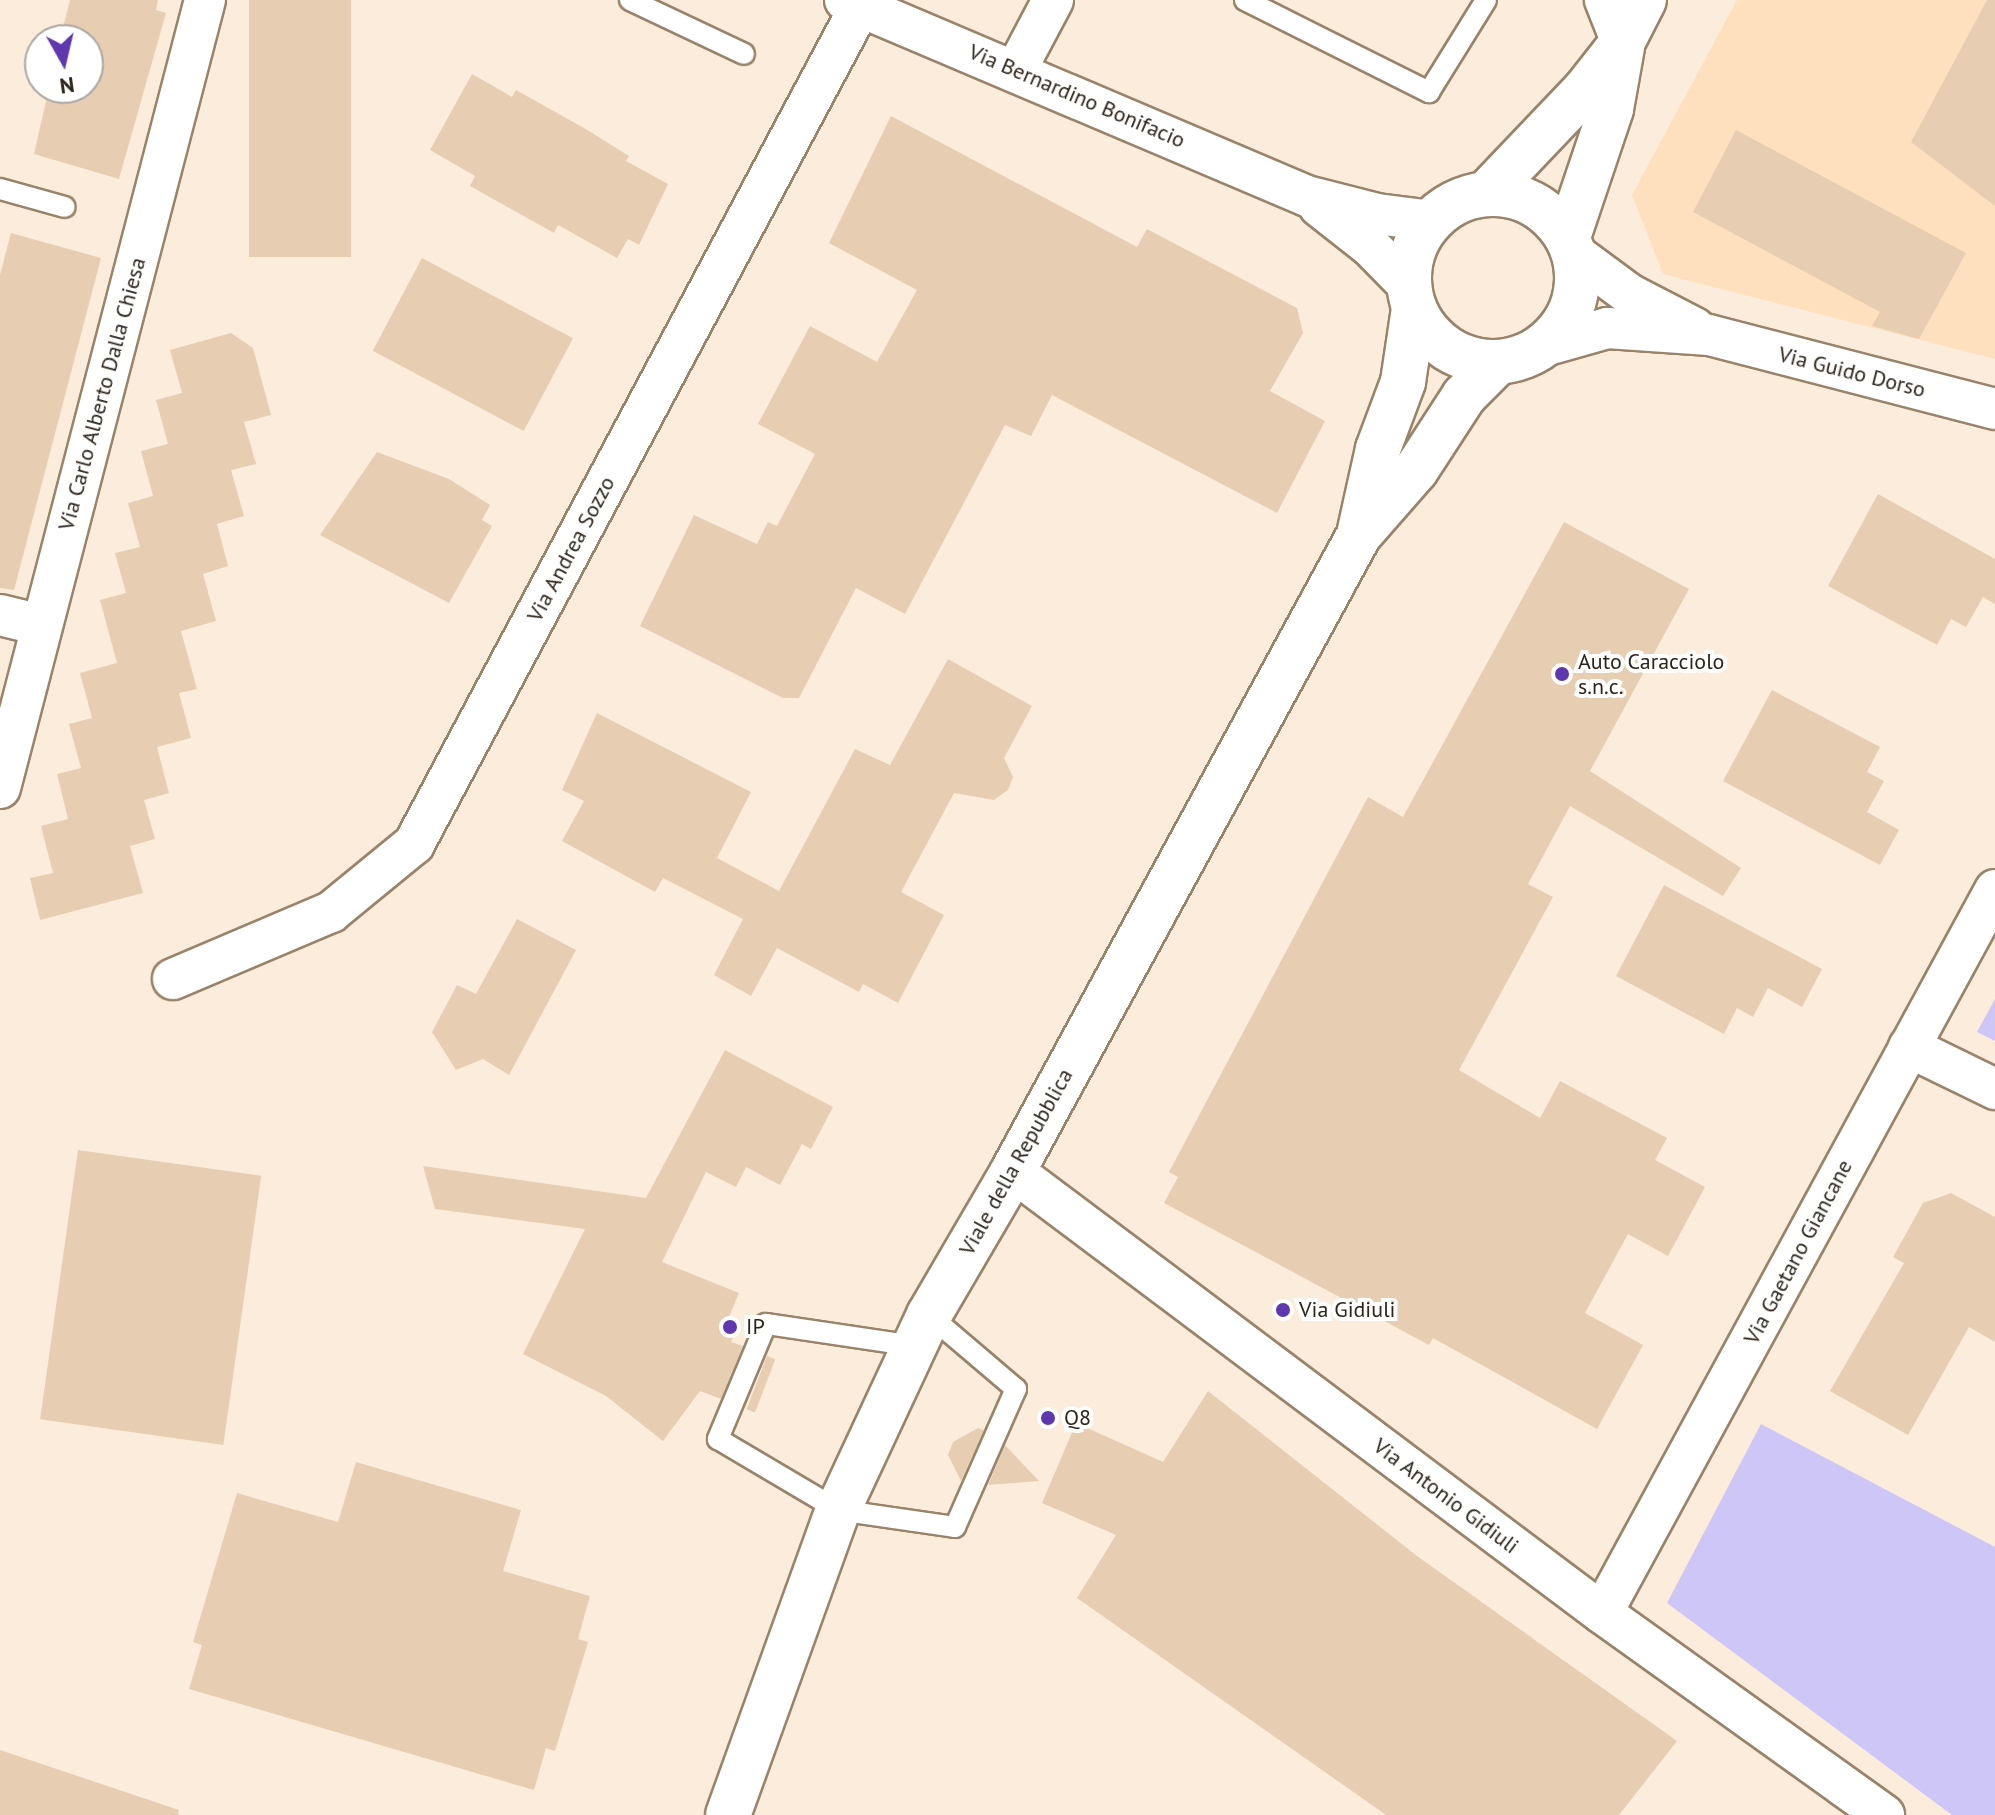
<!DOCTYPE html>
<html>
<head>
<meta charset="utf-8">
<style>
	body { margin:0 }
	#map { position:relative; width:1995px; height:1815px; overflow:hidden; background:#fcecdc; font-family:"PT Sans",sans-serif }
	div>[style] { position:absolute }
	.built>* { inset:0; background:#fee0be }
	.green>* { inset:0; background:#cfc6f8 }
	.building>* { inset:0; background:#e7ceb3; transform-origin:0 0 }
	.roads { filter:drop-shadow(2px 0 #998369) drop-shadow(-2px 0 #998369) drop-shadow(0 2px #998369) drop-shadow(0 -2px #998369) }
	.lane>* { height:20px; margin:-10px; padding:0 10px; transform-origin:10px; border-radius:10px; background:#fff }
	.street>* { height:40px; margin:-20px; padding:0 20px; transform-origin:20px; border-radius:20px; background:#fff }
	.secondary>* { height:44px; margin:-22px; padding:0 22px; transform-origin:22px; border-radius:22px; background:#fff }
	.secondary>.ring { margin:-22px; padding:0; box-sizing:content-box; background:none; border:44px solid #fff; border-radius:50% }
	.dots>* { width:22px; height:22px; translate:-50% -50%; box-sizing:border-box; border:4px solid #fff; border-radius:50% }
	span { translate:-50% -50%; white-space:nowrap; text-align:center; line-height:1.15; -webkit-text-stroke:8px #fff; paint-order:stroke }
	.street-label { font-size:22px; color:#2d241a }
	.poi-label { font-size:22px; color:#2d241a }
	.left { translate:0 -50%; text-align:left }
	.north { position:absolute; left:24px; top:24px; width:80px; height:80px; box-sizing:border-box; background:#fff; border:2px solid #aba7a3; border-radius:50%; rotate:172deg; font-size:22px; font-weight:700; line-height:32px; text-align:center; color:#2d241a }
	.north::after { content:''; display:block; margin:auto; width:28px; height:36px; background:#5f37af; clip-path:polygon(50% 0,100% 100%,50% 72%,0 100%) }
</style>
</head>
<body>
<div id="map">
	<div class="built">
		<i style="clip-path:polygon(1737px 0,1995px 0,1995px 359px,1663px 274px,1632px 195px)"></i>
	</div>
	<div class="green">
		<i style="clip-path:polygon(1995px 999px,1995px 1041px,1977px 1032px)"></i>
		<i style="clip-path:polygon(1761px 1424px,1995px 1547px,1995px 1815px,1952px 1815px,1667px 1603px)"></i>
	</div>
	<div class="building">
		<i style="clip-path:polygon(70px 0,158px 0,156px 10px,166px 13px,119px 179px,34px 154px,49px 88px,88px 88px,88px 40px,60px 40px)"></i>
		<i style="left:249px;top:0;width:102px;height:257px"></i>
		<i style="clip-path:polygon(1987px 0,1995px 0,1995px 206px,1911px 142px)"></i>
		<i style="clip-path:polygon(472px 74px,512px 97px,516px 90px,584px 128px,629px 156px,626px 161px,668px 184px,639px 245px,628px 239px,617px 258px,558px 225px,554px 233px,470px 186px,475px 176px,430px 150px)"></i>
		<i style="clip-path:polygon(891px 116px,1137px 247px,1147px 229px,1297px 308px,1303px 333px,1270px 391px,1325px 421px,1277px 513px,1052px 395px,1031px 436px,1005px 425px,905px 614px,856px 588px,799px 698px,783px 698px,640px 626px,694px 515px,757px 544px,768px 522px,777px 526px,815px 454px,758px 424px,810px 326px,877px 362px,917px 290px,829px 243px)"></i>
		<i style="clip-path:polygon(1736px 130px,1966px 253px,1919px 339px,1872px 326px,1880px 312px,1693px 212px)"></i>
		<i style="clip-path:polygon(11px 233px,101px 258px,14px 590px,0 588px,0 275px)"></i>
		<i style="left:422px;top:258px;width:171px;height:105px;rotate:28deg"></i>
		<i style="clip-path:polygon(231px 333px,253px 348px,271px 415px,244px 422px,256px 464px,231px 470px,244px 516px,217px 524px,228px 566px,203px 574px,216px 621px,181px 631px,197px 689px,179px 693px,191px 738px,157px 747px,169px 793px,144px 800px,155px 839px,130px 846px,143px 893px,40px 920px,30px 878px,53px 873px,41px 826px,68px 819px,57px 774px,81px 768px,69px 724px,92px 718px,80px 673px,117px 663px,100px 600px,126px 593px,115px 553px,140px 547px,128px 503px,153px 496px,141px 451px,168px 444px,156px 400px,182px 393px,170px 350px)"></i>
		<i style="clip-path:polygon(377px 452px,449px 479px,490px 505px,482px 520px,492px 526px,449px 603px,320px 535px)"></i>
		<i style="clip-path:polygon(1878px 494px,1995px 559px,1995px 604px,1983px 597px,1966px 627px,1951px 619px,1937px 645px,1828px 586px)"></i>
		<i style="clip-path:polygon(1564px 522px,1689px 589px,1590px 771px,1741px 868px,1723px 896px,1570px 806px,1528px 884px,1553px 897px,1459px 1070px,1540px 1118px,1560px 1081px,1667px 1138px,1655px 1160px,1705px 1187px,1668px 1256px,1628px 1234px,1585px 1313px,1643px 1345px,1597px 1429px,1433px 1338px,1429px 1345px,1164px 1203px,1178px 1177px,1169px 1172px,1368px 797px,1403px 817px)"></i>
		<i style="clip-path:polygon(948px 659px,1032px 706px,1004px 758px,1013px 777px,1008px 790px,994px 800px,954px 793px,901px 892px,944px 915px,898px 1003px,863px 984px,859px 992px,777px 948px,751px 996px,714px 975px,743px 919px,663px 878px,655px 892px,562px 841px,584px 801px,562px 790px,597px 713px,751px 792px,717px 858px,779px 891px,855px 749px,890px 765px)"></i>
		<i style="clip-path:polygon(1772px 690px,1880px 747px,1867px 772px,1884px 781px,1867px 812px,1899px 830px,1880px 865px,1723px 781px)"></i>
		<i style="clip-path:polygon(1664px 885px,1822px 969px,1802px 1007px,1768px 988px,1753px 1017px,1737px 1008px,1724px 1034px,1616px 976px)"></i>
		<i style="clip-path:polygon(517px 919px,576px 950px,509px 1075px,483px 1059px,456px 1070px,432px 1032px,457px 985px,476px 994px)"></i>
		<i style="clip-path:polygon(725px 1050px,833px 1107px,811px 1149px,802px 1144px,780px 1185px,746px 1167px,736px 1187px,706px 1172px,662px 1262px,739px 1293px,724px 1329px,735px 1333px,731px 1342px,743px 1346px,721px 1399px,700px 1391px,663px 1441px,606px 1396px,523px 1354px,585px 1229px,435px 1209px,423px 1166px,646px 1198px)"></i>
		<i style="left:78px;top:1150px;width:185px;height:272px;rotate:8deg"></i>
		<i style="clip-path:polygon(1951px 1193px,1995px 1217px,1995px 1342px,1969px 1327px,1908px 1435px,1830px 1391px,1904px 1263px,1893px 1257px,1923px 1203px)"></i>
		<i style="left:767px;top:1356px;width:9px;height:57px;rotate:21deg"></i>
		<i style="clip-path:polygon(1208px 1391px,1417px 1556px,1677px 1741px,1619px 1815px,1386px 1815px,1077px 1598px,1116px 1535px,1042px 1503px,1076px 1423px,1163px 1462px)"></i>
		<i style="clip-path:polygon(978px 1428px,984px 1430px,961px 1481px,948px 1455px,953px 1442px)"></i>
		<i style="clip-path:polygon(1005px 1445px,1039px 1481px,988px 1485px)"></i>
		<i style="clip-path:polygon(356px 1462px,521px 1510px,503px 1571px,590px 1596px,578px 1639px,588px 1642px,555px 1751px,546px 1748px,534px 1790px,189px 1689px,202px 1645px,193px 1642px,237px 1493px,338px 1522px)"></i>
		<i style="clip-path:polygon(0 1750px,179px 1810px,178px 1815px,0 1815px)"></i>
	</div>
	<div class="roads">
		<div class="lane">
			<i style="left:630px;top:0;width:126px;rotate:25.3deg"></i>
			<i style="left:1245px;top:0;width:206px;rotate:26.6deg"></i>
			<i style="left:1429px;top:92px;width:108px;rotate:-58.2deg"></i>
			<i style="left:0;top:189px;width:67px;rotate:15.5deg"></i>
			<i style="left:914px;top:1346px;width:150px;rotate:-171.5deg"></i>
			<i style="left:766px;top:1324px;width:125px;rotate:112.7deg"></i>
			<i style="left:718px;top:1439px;width:139px;rotate:30.6deg"></i>
			<i style="left:838px;top:1510px;width:118px;rotate:8.3deg"></i>
			<i style="left:955px;top:1527px;width:151px;rotate:-66.2deg"></i>
			<i style="left:1016px;top:1389px;width:114px;rotate:-139.6deg"></i>
		</div>
		<div class="street">
			<i style="left:845px;top:0;width:502px;rotate:22.99deg"></i>
			<i style="left:1307px;top:196px;width:72px;rotate:14.4deg"></i>
			<i style="left:1377px;top:214px;width:54px;rotate:7.4deg"></i>
			<i style="left:1605px;top:0;width:46px;rotate:68.4deg"></i>
			<i style="left:1016px;top:70px;width:79px;rotate:-62.1deg"></i>
			<i style="left:1319px;top:206px;width:66px;rotate:38.3deg"></i>
			<i style="left:1371px;top:247px;width:54px;rotate:45.7deg"></i>
			<i style="left:1575px;top:254px;width:67px;rotate:36.5deg"></i>
			<i style="left:1629px;top:294px;width:74px;rotate:27.3deg"></i>
			<i style="left:1544px;top:346px;width:66px;rotate:-15.9deg"></i>
			<i style="left:1607px;top:328px;width:102px;rotate:3.9deg"></i>
			<i style="left:1709px;top:335px;width:295px;rotate:14.5deg"></i>
			<i style="left:0;top:615px;width:42px;rotate:13.7deg"></i>
			<i style="left:0;top:788px;width:814px;rotate:-75.42deg"></i>
			<i style="left:173px;top:979px;width:172px;rotate:-23deg"></i>
			<i style="left:331px;top:912px;width:107px;rotate:-39.3deg"></i>
			<i style="left:414px;top:844px;width:948px;rotate:-61.95deg"></i>
			<i style="left:1909px;top:1047px;width:96px;rotate:26deg"></i>
			<i style="left:1013px;top:1171px;width:736px;rotate:36.89deg"></i>
			<i style="left:1602px;top:1613px;width:347px;rotate:35.6deg"></i>
			<i style="left:1602px;top:1613px;width:823px;rotate:-61.47deg"></i>
		</div>
		<div class="secondary">
			<i style="left:1486px;top:194px;width:144px;rotate:-46.4deg"></i>
			<i style="left:1585px;top:90px;width:60px;rotate:-51.8deg"></i>
			<i style="left:1622px;top:43px;width:48px;rotate:-62.9deg"></i>
			<i class="ring" style="left:1409px;top:194px;width:124px;height:124px"></i>
			<i style="left:1568px;top:237px;width:135px;rotate:-71.4deg"></i>
			<i style="left:1611px;top:109px;width:63px;rotate:-79.9deg"></i>
			<i style="left:1360px;top:530px;width:83px;rotate:-77.5deg"></i>
			<i style="left:1378px;top:449px;width:72px;rotate:-69.5deg"></i>
			<i style="left:1403px;top:382px;width:75px;rotate:-81.5deg"></i>
			<i style="left:728px;top:1815px;width:324px;rotate:-70.2deg"></i>
			<i style="left:838px;top:1510px;width:215px;rotate:-65deg"></i>
			<i style="left:929px;top:1315px;width:167px;rotate:-59.7deg"></i>
			<i style="left:1013px;top:1171px;width:724px;rotate:-61.45deg"></i>
			<i style="left:1359px;top:535px;width:86px;rotate:-48.8deg"></i>
			<i style="left:1416px;top:470px;width:88px;rotate:-57deg"></i>
			<i style="left:1464px;top:396px;width:47px;rotate:-45deg"></i>
		</div>
	</div>
	<div class="dots">
		<i style="left:1562px;top:674px;background:#5f37af"></i>
		<i style="left:1283px;top:1310px;background:#5f37af"></i>
		<i style="left:730px;top:1327px;background:#5f37af"></i>
		<i style="left:1048px;top:1418px;background:#5f37af"></i>
	</div>
	<div class="street-label">
		<span style="left:1077px;top:96px;rotate:23deg">Via Bernardino Bonifacio</span>
		<span style="left:1852px;top:372px;rotate:14deg">Via Guido Dorso</span>
		<span style="left:102px;top:394px;rotate:-75deg">Via Carlo Alberto Dalla Chiesa</span>
		<span style="left:571px;top:549px;rotate:-62deg">Via Andrea Sozzo</span>
		<span style="left:1016px;top:1162px;rotate:-61deg">Viale della Repubblica</span>
		<span style="left:1798px;top:1252px;rotate:-62deg">Via Gaetano Giancane</span>
		<span style="left:1446px;top:1496px;rotate:37deg">Via Antonio Gidiuli</span>
	</div>
	<div class="poi-label">
		<span class="left" style="left:1578px;top:674px">Auto Caracciolo<br>s.n.c.</span>
		<span class="left" style="left:1299px;top:1310px">Via Gidiuli</span>
		<span class="left" style="left:746px;top:1327px">IP</span>
		<span class="left" style="left:1064px;top:1418px">Q8</span>
	</div>
	<div class="north">N</div>
</div>
</body>
</html>
